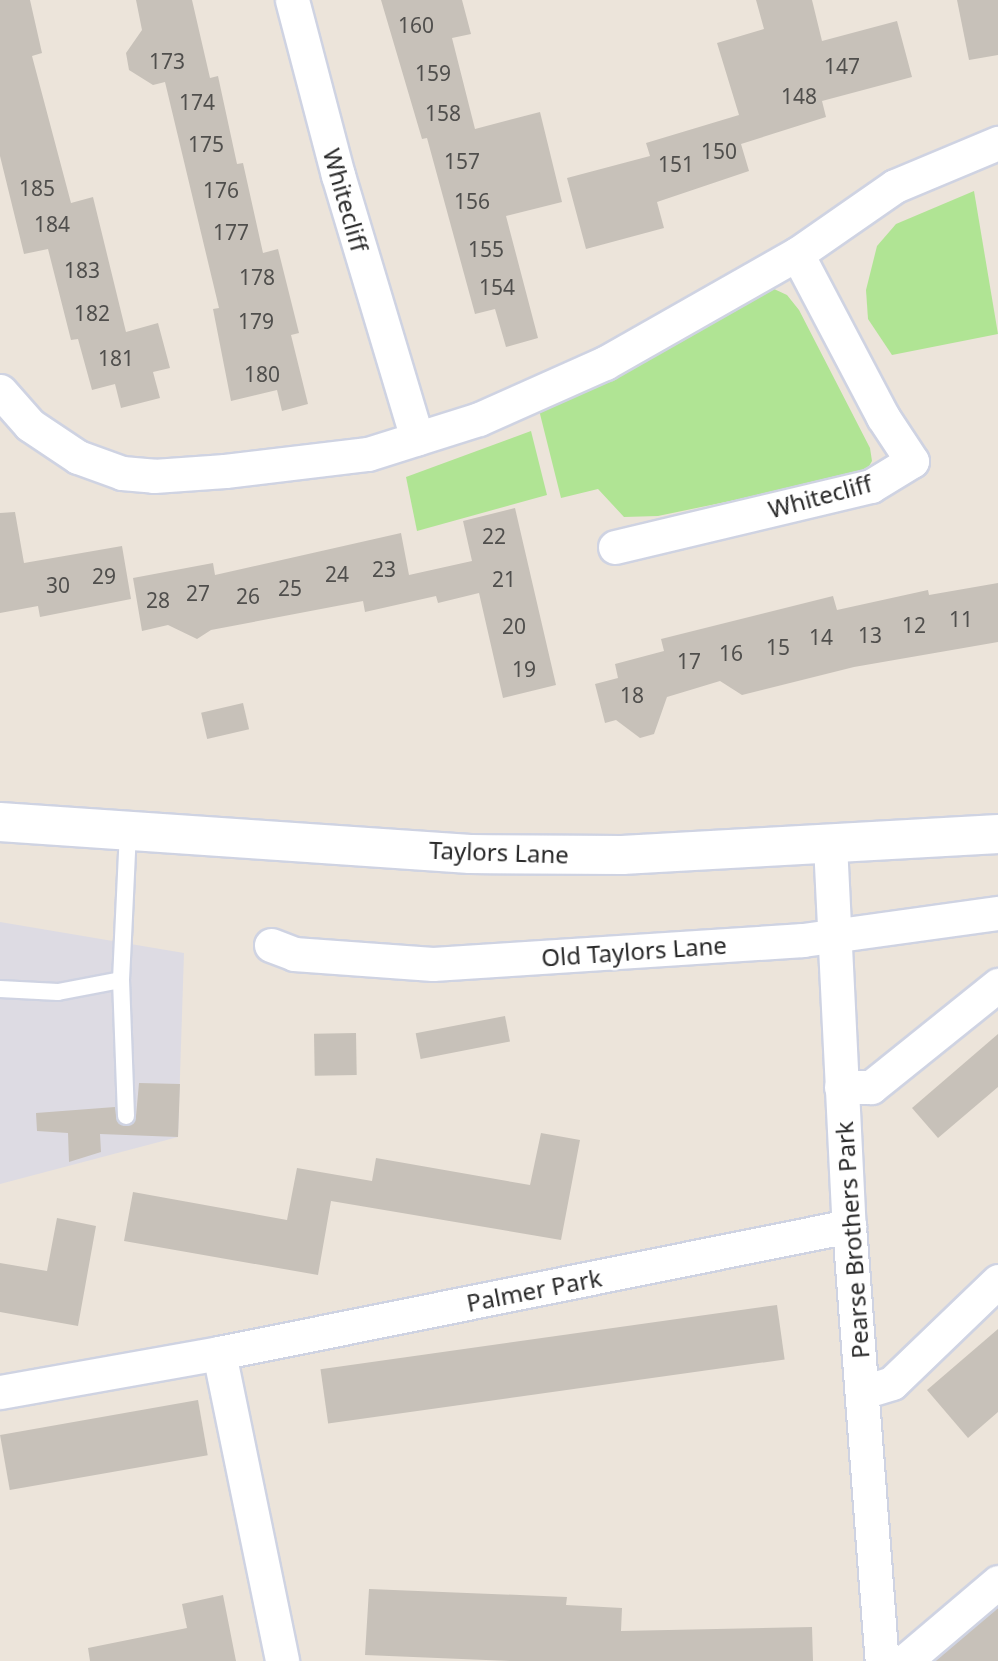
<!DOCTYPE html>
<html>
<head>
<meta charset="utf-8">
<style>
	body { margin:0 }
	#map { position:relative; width:998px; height:1661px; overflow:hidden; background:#ece4da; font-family:"Noto Sans",sans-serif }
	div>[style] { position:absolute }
	.industrial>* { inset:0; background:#dddbe3 }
	.green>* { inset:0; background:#b0e494 }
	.building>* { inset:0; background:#c7c1b9; transform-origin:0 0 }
	.roads { filter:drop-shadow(2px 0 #cfd3e2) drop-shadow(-2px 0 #cfd3e2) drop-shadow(0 2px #cfd3e2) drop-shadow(0 -2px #cfd3e2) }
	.lane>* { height:16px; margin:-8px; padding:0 8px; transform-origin:8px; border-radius:8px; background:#fff }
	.street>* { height:33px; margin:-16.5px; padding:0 16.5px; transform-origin:16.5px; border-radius:16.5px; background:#fff }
	.secondary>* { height:38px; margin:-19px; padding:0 19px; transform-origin:19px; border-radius:19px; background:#fff }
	span { translate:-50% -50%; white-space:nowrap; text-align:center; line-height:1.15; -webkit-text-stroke:5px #fff; paint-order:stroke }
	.number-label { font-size:21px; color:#504f4d }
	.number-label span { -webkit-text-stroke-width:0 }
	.street-label { font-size:24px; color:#292929 }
</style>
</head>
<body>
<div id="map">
	<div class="industrial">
		<i style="clip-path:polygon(0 922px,184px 953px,178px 1137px,0 1184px)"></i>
	</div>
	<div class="green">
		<i style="clip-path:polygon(974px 191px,998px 334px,892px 355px,868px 319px,866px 290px,877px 246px,896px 224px)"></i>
		<i style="clip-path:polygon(774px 289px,787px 295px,799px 310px,870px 448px,872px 461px,865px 473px,658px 516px,624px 517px,598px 489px,561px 498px,539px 410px,760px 292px)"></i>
		<i style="clip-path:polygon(531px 431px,547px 495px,417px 531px,406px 477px)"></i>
	</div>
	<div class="building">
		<i style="clip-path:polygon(0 0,30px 0,42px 53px,32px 56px,71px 203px,93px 197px,126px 332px,158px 323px,170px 368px,153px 372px,160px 398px,121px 408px,115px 384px,92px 390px,78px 339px,71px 340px,48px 249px,24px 254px,0 156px)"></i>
		<i style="clip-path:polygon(136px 0,192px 0,210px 78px,218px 76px,237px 164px,243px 163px,263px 253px,278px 249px,299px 333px,291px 335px,308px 404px,282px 411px,277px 390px,231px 401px,213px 309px,219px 308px,165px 82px,153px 85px,129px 70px,126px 53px,142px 30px)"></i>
		<i style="clip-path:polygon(381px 0,462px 0,471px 34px,452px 38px,475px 129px,540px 112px,562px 202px,506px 216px,538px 338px,506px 347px,495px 309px,475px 314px,427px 138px,422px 139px)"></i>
		<i style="clip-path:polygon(756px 0,812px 0,822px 41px,897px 21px,912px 77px,822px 101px,826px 117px,741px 144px,749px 171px,657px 202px,664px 228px,586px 249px,567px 178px,650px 156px,646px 143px,739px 115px,717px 43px,764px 29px)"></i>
		<i style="clip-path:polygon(957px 0,998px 0,998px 55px,969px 60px)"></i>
		<i style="clip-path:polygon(515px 508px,556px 685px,503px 698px,479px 593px,438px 603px,436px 596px,365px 612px,363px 601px,211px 630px,197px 639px,168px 625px,142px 631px,133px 578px,213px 563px,215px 575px,401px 533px,409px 575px,472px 561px,463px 521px)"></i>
		<i style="clip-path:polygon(15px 512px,24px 563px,122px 546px,131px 599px,40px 617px,38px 606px,0 613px,0 513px)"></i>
		<i style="clip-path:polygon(998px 583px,998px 642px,854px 667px,742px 695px,720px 681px,667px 697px,654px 734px,640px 738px,616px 720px,605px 723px,595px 684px,618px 678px,615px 664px,664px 651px,661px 639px,833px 596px,837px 610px,928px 590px,929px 595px)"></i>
		<i style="left:243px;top:703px;width:27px;height:43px;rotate:77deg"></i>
		<i style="left:505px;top:1016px;width:26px;height:91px;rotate:79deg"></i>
		<i style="left:356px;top:1033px;width:42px;height:42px;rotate:89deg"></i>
		<i style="clip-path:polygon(998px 1034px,998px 1087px,938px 1138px,912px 1108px)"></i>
		<i style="clip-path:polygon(139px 1083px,180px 1084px,178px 1137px,100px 1134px,101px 1152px,69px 1162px,68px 1133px,37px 1131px,36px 1113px,115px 1107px,118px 1122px,131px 1125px,136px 1116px)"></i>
		<i style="clip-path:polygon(541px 1133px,580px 1140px,561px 1240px,331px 1201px,318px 1275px,124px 1241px,133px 1192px,287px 1220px,297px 1168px,372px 1181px,376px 1158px,530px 1185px)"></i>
		<i style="clip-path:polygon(57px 1218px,96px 1226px,78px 1326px,0 1312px,0 1263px,47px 1271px)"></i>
		<i style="left:777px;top:1305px;width:55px;height:461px;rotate:82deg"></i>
		<i style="clip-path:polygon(998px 1329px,998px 1412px,968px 1438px,927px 1390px)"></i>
		<i style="left:198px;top:1400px;width:56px;height:201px;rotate:80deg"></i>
		<i style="clip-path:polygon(369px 1589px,567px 1597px,566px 1605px,622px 1608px,621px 1631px,812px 1627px,813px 1661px,511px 1661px,365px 1655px)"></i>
		<i style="clip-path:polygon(223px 1595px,236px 1661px,90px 1661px,88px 1648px,187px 1628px,182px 1604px)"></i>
		<i style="clip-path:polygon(998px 1607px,998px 1661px,935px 1661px)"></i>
	</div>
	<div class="roads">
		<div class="lane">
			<i style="left:0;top:989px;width:58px;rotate:3deg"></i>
			<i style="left:58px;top:992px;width:64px;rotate:-10.8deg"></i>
			<i style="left:126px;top:1116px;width:136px;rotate:-92.1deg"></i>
			<i style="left:121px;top:980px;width:149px;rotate:-87.3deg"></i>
		</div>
		<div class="street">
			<i style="left:292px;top:0;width:181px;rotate:75.3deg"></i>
			<i style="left:338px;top:175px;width:275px;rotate:73.3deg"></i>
			<i style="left:0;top:391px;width:45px;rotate:48.6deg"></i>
			<i style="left:30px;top:425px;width:58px;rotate:33.7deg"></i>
			<i style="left:78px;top:457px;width:47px;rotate:20deg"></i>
			<i style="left:122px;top:473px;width:32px;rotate:5deg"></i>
			<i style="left:154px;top:476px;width:71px;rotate:-4deg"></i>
			<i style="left:225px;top:471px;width:144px;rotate:-6.8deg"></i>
			<i style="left:368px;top:454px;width:116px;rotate:-17.5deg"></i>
			<i style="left:479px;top:419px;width:138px;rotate:-24deg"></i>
			<i style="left:605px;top:363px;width:221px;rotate:-29.6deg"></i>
			<i style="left:797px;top:254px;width:119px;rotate:-34.8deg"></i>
			<i style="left:895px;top:186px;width:112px;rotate:-22.7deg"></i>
			<i style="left:615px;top:547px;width:263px;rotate:-13.4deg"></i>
			<i style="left:871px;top:486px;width:48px;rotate:-31.4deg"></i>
			<i style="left:912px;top:461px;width:53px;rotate:-123.4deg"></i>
			<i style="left:883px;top:417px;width:184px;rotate:-117.8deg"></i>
			<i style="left:830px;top:844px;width:382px;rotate:87.2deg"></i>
			<i style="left:849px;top:1226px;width:436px;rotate:85.7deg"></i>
			<i style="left:271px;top:945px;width:25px;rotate:21deg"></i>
			<i style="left:294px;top:954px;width:139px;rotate:4.1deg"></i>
			<i style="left:433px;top:964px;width:371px;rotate:-3.7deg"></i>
			<i style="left:803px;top:940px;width:197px;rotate:-7.9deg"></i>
			<i style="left:841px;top:1087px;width:30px"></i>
			<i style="left:871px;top:1087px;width:163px;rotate:-38.8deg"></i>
			<i style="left:219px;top:1353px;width:314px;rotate:78.4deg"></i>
			<i style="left:0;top:1392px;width:222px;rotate:-10.1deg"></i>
			<i style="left:219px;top:1353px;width:643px;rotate:-11.4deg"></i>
			<i style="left:863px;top:1392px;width:30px;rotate:-17deg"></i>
			<i style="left:892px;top:1383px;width:147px;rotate:-43.9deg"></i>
			<i style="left:905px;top:1661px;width:122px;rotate:-40.3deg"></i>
		</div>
		<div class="secondary">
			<i style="left:0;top:822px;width:471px;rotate:3.9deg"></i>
			<i style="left:470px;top:854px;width:152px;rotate:0.4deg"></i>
			<i style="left:622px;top:855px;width:377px;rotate:-3.2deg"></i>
		</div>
	</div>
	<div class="number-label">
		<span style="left:416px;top:25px">160</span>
		<span style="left:167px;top:61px">173</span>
		<span style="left:842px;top:66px">147</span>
		<span style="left:433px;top:73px">159</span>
		<span style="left:799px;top:96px">148</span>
		<span style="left:197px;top:102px">174</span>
		<span style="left:443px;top:113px">158</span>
		<span style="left:206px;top:144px">175</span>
		<span style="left:719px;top:151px">150</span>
		<span style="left:462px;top:161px">157</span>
		<span style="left:676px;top:164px">151</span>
		<span style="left:37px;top:188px">185</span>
		<span style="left:221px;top:190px">176</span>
		<span style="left:472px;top:201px">156</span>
		<span style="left:52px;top:224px">184</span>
		<span style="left:231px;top:232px">177</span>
		<span style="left:486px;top:249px">155</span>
		<span style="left:82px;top:270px">183</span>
		<span style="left:257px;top:277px">178</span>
		<span style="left:497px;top:287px">154</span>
		<span style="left:92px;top:313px">182</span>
		<span style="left:256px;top:321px">179</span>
		<span style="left:116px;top:358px">181</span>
		<span style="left:262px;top:374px">180</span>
		<span style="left:494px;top:536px">22</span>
		<span style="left:384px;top:569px">23</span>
		<span style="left:337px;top:574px">24</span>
		<span style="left:104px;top:576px">29</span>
		<span style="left:504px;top:579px">21</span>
		<span style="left:58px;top:585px">30</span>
		<span style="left:290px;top:588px">25</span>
		<span style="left:198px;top:593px">27</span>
		<span style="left:248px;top:596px">26</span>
		<span style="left:158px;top:600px">28</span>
		<span style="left:961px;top:619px">11</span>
		<span style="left:914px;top:625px">12</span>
		<span style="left:514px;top:626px">20</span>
		<span style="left:870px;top:635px">13</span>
		<span style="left:821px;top:637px">14</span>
		<span style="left:778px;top:647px">15</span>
		<span style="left:731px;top:653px">16</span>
		<span style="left:689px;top:661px">17</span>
		<span style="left:524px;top:669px">19</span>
		<span style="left:632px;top:695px">18</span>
	</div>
	<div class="street-label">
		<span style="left:346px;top:200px;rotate:74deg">Whitecliff</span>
		<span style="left:820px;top:496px;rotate:-15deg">Whitecliff</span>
		<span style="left:499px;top:852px;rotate:2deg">Taylors Lane</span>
		<span style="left:634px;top:951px;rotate:-4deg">Old Taylors Lane</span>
		<span style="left:852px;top:1240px;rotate:-94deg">Pearse Brothers Park</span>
		<span style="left:534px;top:1290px;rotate:-11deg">Palmer Park</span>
	</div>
</div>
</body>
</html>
